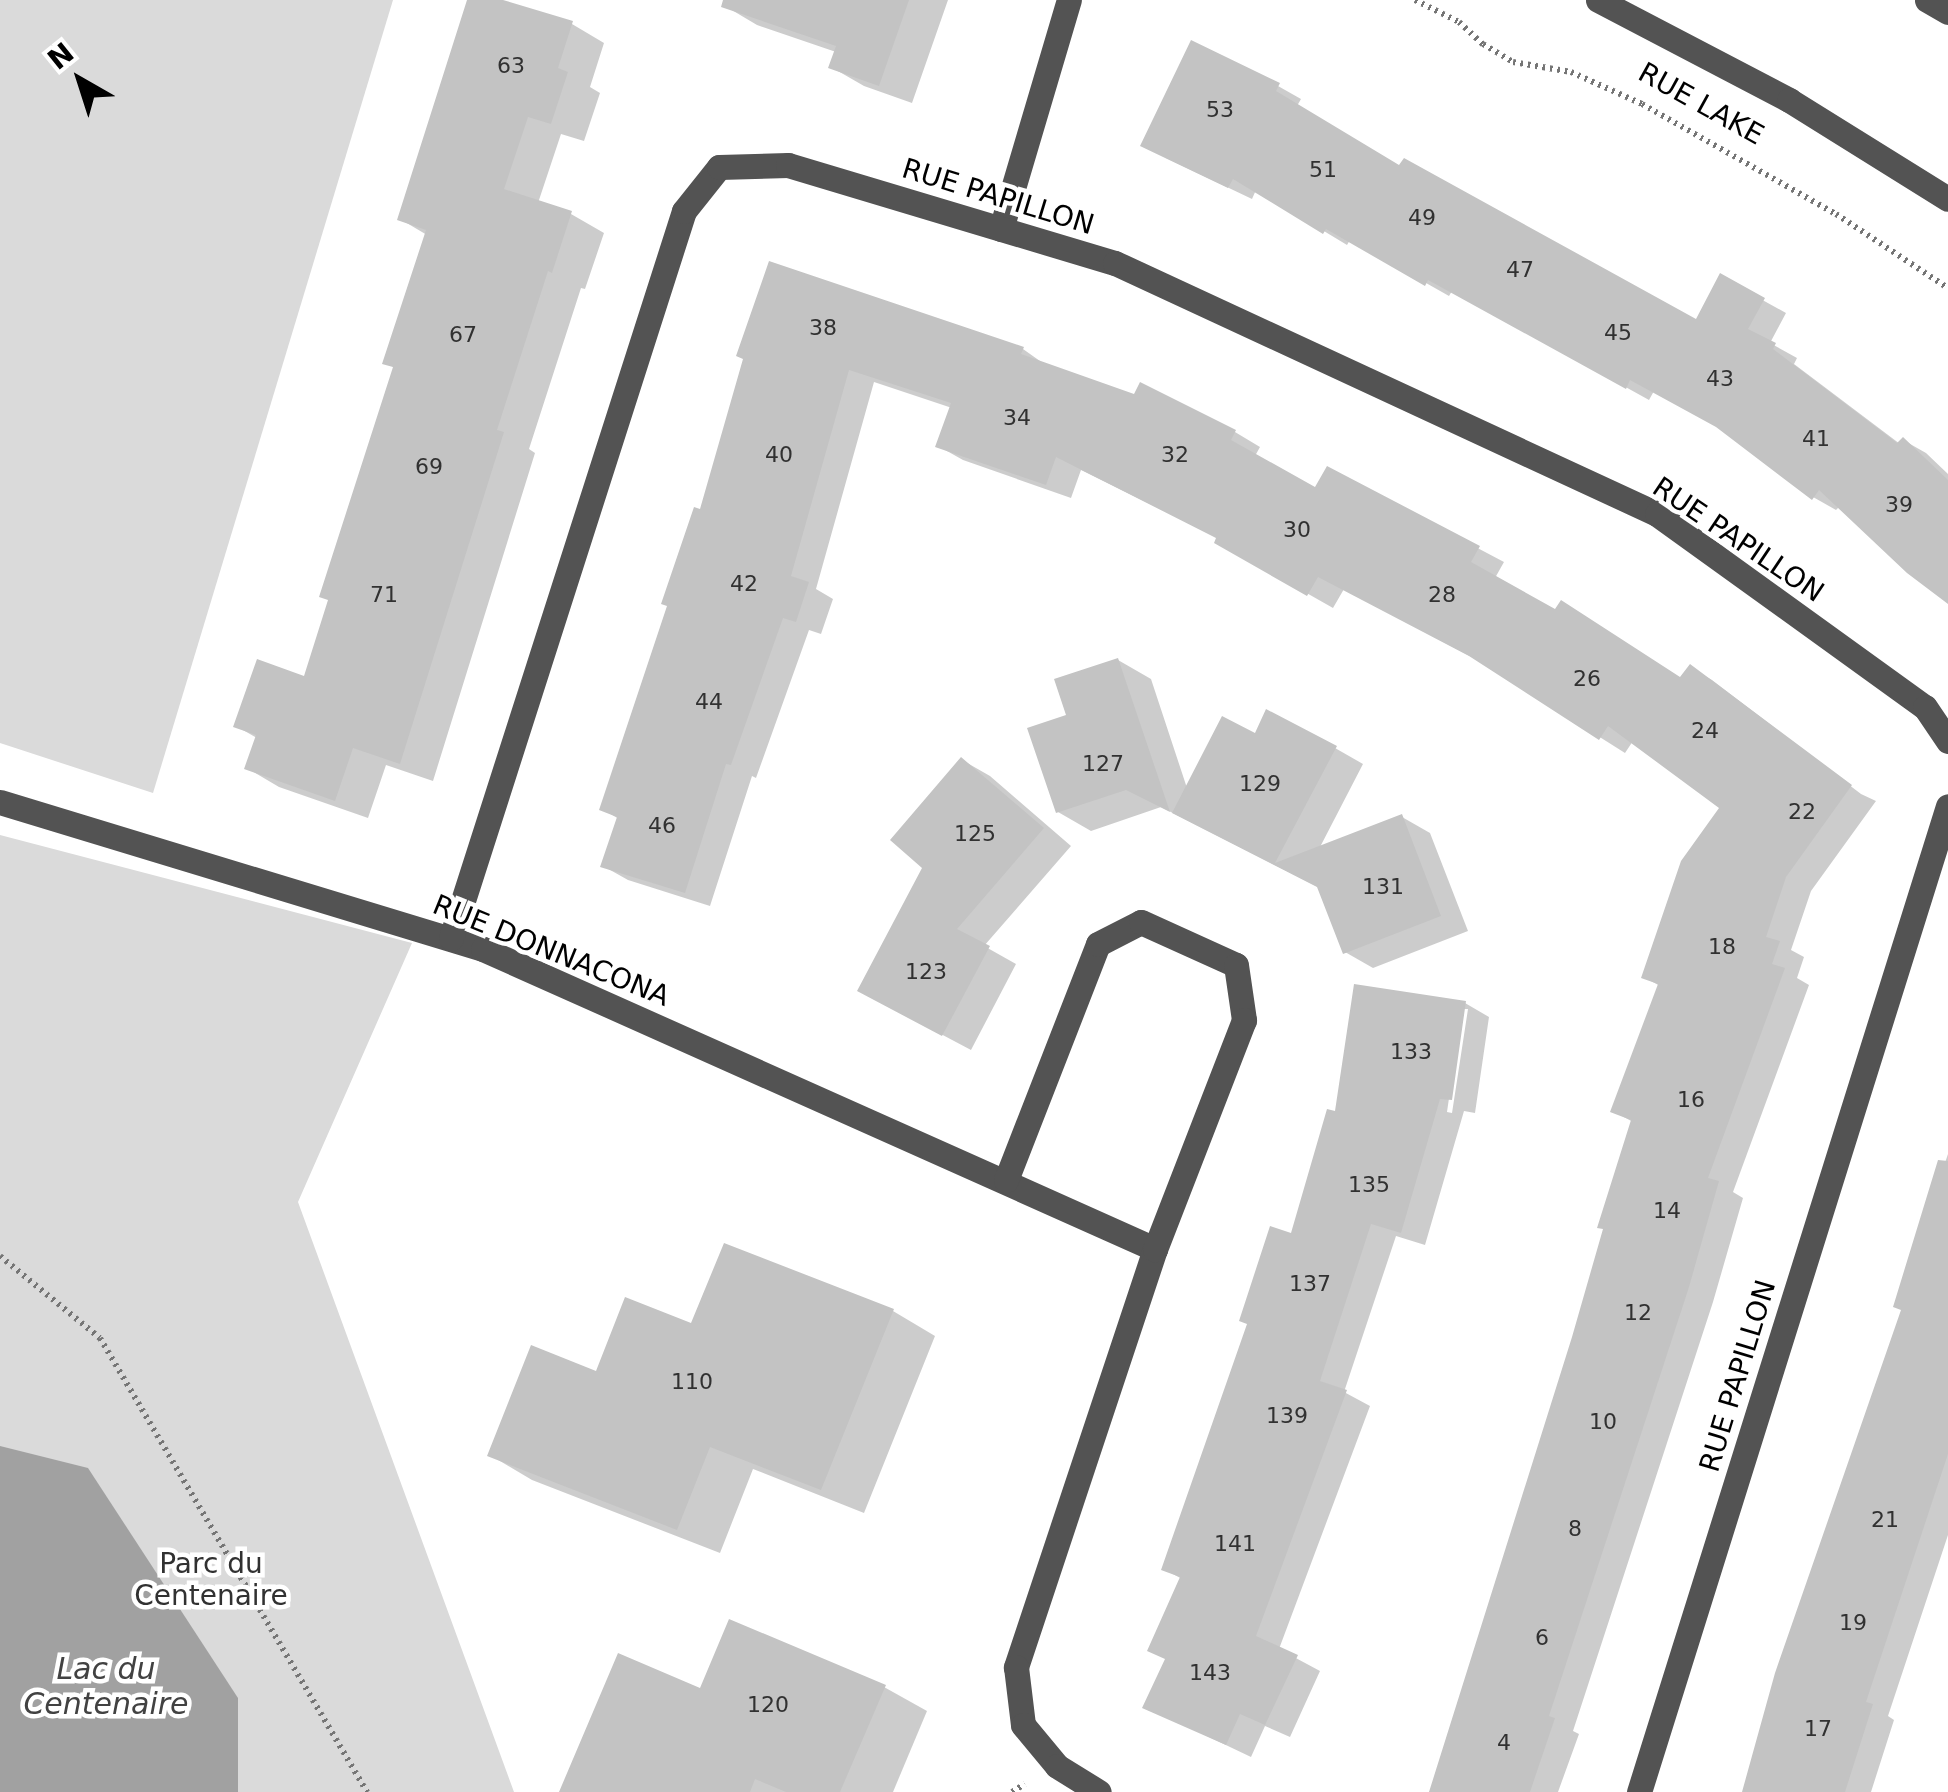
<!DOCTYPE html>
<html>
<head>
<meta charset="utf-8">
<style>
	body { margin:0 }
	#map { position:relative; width:1948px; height:1792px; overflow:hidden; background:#fff; font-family:"DejaVu Sans",sans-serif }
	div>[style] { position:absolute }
	.green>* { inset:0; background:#dadada }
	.water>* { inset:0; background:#a1a1a1 }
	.shadow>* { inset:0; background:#0003 }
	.building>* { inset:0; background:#c3c3c3 }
	.path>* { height:6px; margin-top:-3px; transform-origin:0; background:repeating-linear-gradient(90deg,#757575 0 2.5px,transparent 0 7.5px) }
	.minor>* { height:25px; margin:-12.5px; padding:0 12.5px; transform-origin:12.5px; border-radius:12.5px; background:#535353 }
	span { translate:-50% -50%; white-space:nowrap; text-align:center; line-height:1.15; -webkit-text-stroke:9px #fff; paint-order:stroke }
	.number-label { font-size:22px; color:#313131 }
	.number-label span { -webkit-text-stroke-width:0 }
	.street-label { font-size:28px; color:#000 }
	.park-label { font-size:28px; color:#313131 }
	.water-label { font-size:30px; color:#424242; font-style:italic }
	.north { position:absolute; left:30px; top:30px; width:100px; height:100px; -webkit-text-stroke:8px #fff; paint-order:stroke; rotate:321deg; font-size:28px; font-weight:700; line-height:40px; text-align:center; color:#000 }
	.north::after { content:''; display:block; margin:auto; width:35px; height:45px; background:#000; clip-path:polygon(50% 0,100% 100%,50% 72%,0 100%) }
</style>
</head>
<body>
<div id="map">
	<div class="green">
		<i style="clip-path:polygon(0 0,393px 0,153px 793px,0 743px)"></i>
		<i style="clip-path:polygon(0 835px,412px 943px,298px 1202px,514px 1792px,0 1792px)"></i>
	</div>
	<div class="water">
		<i style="clip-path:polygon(0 1446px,88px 1468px,238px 1698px,238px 1792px,0 1792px)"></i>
	</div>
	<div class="shadow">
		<i style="clip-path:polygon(469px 0,495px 0,572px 24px,604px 43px,590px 87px,600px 93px,584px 141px,561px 134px,538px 203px,571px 214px,604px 233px,585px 289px,581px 288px,529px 449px,535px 453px,433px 781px,386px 765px,368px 818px,279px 787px,247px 768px,257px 738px,236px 726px,306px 679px,395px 368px,385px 362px,427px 235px,400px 219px)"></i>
		<i style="clip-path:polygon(727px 0,948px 0,912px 103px,864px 86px,831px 67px,836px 52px,757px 25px,725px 6px)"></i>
		<i style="clip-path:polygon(1278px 86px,1301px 99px,1297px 106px,1400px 168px,1697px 322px,1721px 277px,1786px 313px,1770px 343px,1797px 358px,1794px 364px,1900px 444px,1903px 440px,1926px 453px,1948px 474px,1948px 601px,1840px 506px,1836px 510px,1813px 497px,1721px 428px,1654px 391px,1649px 400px,1452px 291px,1449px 296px,1350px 240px,1347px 245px,1256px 190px,1252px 199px,1166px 158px)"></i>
		<i style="clip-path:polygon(770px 264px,1023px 349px,1047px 366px,1235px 432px,1260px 447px,1255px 456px,1316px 490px,1328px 469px,1504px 562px,1495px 578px,1682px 679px,1691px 668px,1712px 680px,1861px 794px,1876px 801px,1811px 891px,1791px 950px,1804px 957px,1797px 978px,1809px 985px,1733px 1192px,1743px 1198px,1713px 1302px,1573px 1731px,1579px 1734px,1558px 1792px,1431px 1792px,1509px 1552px,1605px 1229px,1633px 1122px,1613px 1111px,1660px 986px,1644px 977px,1723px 808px,1633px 741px,1625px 753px,1481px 662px,1344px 589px,1333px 608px,1217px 542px,1219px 538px,1081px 470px,1071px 498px,963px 460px,938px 446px,952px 408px,874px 382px,816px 589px,833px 599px,821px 634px,809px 630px,756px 778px,752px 776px,710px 906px,628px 880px,603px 866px,619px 819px,602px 809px,702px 513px)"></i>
		<i style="clip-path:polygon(1118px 660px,1151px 679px,1187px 788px,1256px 736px,1335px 748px,1363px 764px,1319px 849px,1402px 817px,1430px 833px,1468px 931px,1373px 968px,1345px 952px,1320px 888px,1161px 807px,1091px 831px,1058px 812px,1069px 717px)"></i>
		<i style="clip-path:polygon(962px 760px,990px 776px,1071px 846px,984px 946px,1016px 964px,971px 1050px,888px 1006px,925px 867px)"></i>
		<i style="clip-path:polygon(evenodd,1465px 1003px,1489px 1017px,1475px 1113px,1464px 1111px,1425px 1245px,1396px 1236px,1344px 1392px,1370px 1406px,1279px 1649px,1320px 1671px,1290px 1737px,1265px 1726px,1251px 1757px,1146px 1707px,1167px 1660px,1182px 1579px,1164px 1569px,1337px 1114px,1465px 1003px,1462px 1009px,1468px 1009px,1452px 1113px,1447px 1112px,1462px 1009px)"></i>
		<i style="clip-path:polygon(1948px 1154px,1948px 1535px,1888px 1716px,1894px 1720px,1871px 1792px,1743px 1792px,1903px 1310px,1896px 1306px)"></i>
		<i style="clip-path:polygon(893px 1311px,935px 1336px,864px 1513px,753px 1469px,720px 1553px,532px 1480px,490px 1455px,693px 1327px)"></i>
		<i style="clip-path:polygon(884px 1687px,927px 1711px,893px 1792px,572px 1792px,701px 1691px)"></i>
	</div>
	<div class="building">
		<i style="clip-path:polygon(467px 0,503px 0,573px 21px,558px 68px,568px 72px,551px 124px,528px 117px,504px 189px,572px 211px,552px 273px,548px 271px,497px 430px,504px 432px,400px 764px,353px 748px,335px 801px,244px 769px,256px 735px,233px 727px,257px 659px,304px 676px,328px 600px,319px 597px,393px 367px,382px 364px,426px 230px,397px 220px)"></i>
		<i style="clip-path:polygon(723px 0,909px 0,879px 86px,828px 68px,836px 46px,721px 7px)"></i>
		<i style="clip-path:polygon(1191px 40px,1280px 83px,1276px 91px,1399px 165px,1404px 158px,1696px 319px,1720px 273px,1765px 298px,1748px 329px,1776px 343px,1773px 349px,1897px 443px,1903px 437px,1948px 480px,1948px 604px,1907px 573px,1819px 490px,1812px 500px,1716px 427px,1630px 380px,1626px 389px,1428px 280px,1425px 286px,1326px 229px,1323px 234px,1233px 179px,1228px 188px,1140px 146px)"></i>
		<i style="clip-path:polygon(769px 261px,1024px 347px,1021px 354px,1134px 394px,1140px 382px,1236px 430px,1231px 440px,1315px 487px,1327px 466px,1480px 546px,1471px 562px,1555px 609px,1561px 600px,1680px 677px,1690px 664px,1852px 785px,1786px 877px,1766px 937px,1780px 941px,1772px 964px,1785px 968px,1708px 1178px,1719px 1181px,1689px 1287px,1549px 1716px,1555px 1718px,1530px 1792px,1429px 1792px,1572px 1337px,1603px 1229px,1597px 1228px,1631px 1120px,1610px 1112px,1658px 984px,1641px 978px,1681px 861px,1719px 808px,1608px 726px,1599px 740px,1469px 656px,1318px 577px,1307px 596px,1214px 543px,1216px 538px,1056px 457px,1046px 485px,935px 447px,951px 403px,849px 370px,791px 576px,809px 582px,796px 622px,783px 618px,731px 765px,726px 764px,685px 893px,600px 867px,617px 817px,599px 810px,667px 606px,661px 604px,694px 507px,700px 509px,743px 359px,736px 356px)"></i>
		<i style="clip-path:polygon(1118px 658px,1170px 812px,1126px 790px,1056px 813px,1027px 728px,1066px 715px,1054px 679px)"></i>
		<i style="clip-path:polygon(1266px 709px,1337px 746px,1275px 863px,1402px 814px,1441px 916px,1343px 954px,1317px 887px,1172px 813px,1222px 716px,1255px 733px)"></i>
		<i style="clip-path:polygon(961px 757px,1044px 828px,957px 929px,990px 946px,942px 1036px,857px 991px,922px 868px,890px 840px)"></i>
		<i style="clip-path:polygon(1354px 984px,1466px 1001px,1452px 1100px,1440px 1099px,1401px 1233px,1371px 1224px,1320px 1381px,1347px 1390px,1256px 1636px,1298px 1655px,1265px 1725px,1240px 1714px,1226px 1745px,1142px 1708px,1165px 1659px,1147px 1651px,1180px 1577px,1161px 1570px,1247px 1324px,1239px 1321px,1270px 1226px,1291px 1233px,1327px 1109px,1335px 1111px)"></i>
		<i style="clip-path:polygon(1938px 1160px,1948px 1161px,1948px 1454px,1866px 1702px,1873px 1704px,1845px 1792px,1742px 1792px,1775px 1673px,1901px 1310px,1893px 1307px)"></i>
		<i style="clip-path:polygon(724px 1243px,894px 1309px,821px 1490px,710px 1447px,677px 1530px,487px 1456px,531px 1345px,596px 1371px,625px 1297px,691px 1323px)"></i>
		<i style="clip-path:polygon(729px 1619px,886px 1685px,840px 1792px,786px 1792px,755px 1779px,750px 1792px,559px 1792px,618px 1653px,700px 1688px)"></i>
	</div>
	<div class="path">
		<i style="left:1415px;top:0;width:49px;rotate:26.6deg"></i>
		<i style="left:1459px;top:22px;width:33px;rotate:43deg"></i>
		<i style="left:1483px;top:44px;width:35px;rotate:31deg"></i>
		<i style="left:1513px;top:62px;width:59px;rotate:9.8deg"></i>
		<i style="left:1571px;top:72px;width:78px;rotate:24.3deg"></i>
		<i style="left:1642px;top:104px;width:223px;rotate:29.6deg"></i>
		<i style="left:1836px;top:214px;width:134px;rotate:33.5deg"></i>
		<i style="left:0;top:1256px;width:129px;rotate:39.4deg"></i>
		<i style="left:100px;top:1338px;width:527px;rotate:59.54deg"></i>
		<i style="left:1012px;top:1792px;width:15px;rotate:-32deg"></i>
	</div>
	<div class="minor">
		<i style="left:1598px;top:0;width:216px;rotate:27.6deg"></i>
		<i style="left:1789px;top:100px;width:187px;rotate:31.9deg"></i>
		<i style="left:1927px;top:0;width:24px;rotate:30deg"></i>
		<i style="left:1001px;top:229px;width:239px;rotate:-73.5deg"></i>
		<i style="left:0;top:802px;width:505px;rotate:16.93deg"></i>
		<i style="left:483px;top:949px;width:736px;rotate:24.06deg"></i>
		<i style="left:1155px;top:1249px;width:441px;rotate:108.4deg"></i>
		<i style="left:1016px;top:1667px;width:58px;rotate:83.1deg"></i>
		<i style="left:1023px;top:1725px;width:53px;rotate:50.3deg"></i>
		<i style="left:1057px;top:1766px;width:49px;rotate:31.8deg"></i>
		<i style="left:451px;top:938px;width:763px;rotate:-72.23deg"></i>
		<i style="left:684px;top:211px;width:56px;rotate:-51.5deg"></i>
		<i style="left:719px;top:167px;width:69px;rotate:-1.7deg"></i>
		<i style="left:788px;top:165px;width:341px;rotate:16.7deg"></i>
		<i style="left:1115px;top:263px;width:597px;rotate:24.85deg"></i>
		<i style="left:1657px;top:514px;width:330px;rotate:35.8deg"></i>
		<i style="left:1925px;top:707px;width:41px;rotate:55.9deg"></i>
		<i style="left:1006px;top:1180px;width:253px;rotate:-68.7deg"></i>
		<i style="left:1098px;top:944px;width:48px;rotate:-27.1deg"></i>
		<i style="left:1141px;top:922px;width:104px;rotate:24.4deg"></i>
		<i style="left:1236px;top:965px;width:56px;rotate:81.7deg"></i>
		<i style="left:1244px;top:1020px;width:246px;rotate:111.2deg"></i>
		<i style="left:1639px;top:1792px;width:1033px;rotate:-72.6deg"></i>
	</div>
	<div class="number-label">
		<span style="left:511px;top:66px">63</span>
		<span style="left:1220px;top:110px">53</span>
		<span style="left:1323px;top:170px">51</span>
		<span style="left:1422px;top:218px">49</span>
		<span style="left:1520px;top:270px">47</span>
		<span style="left:823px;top:328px">38</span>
		<span style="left:1618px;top:333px">45</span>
		<span style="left:463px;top:335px">67</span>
		<span style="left:1720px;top:379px">43</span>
		<span style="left:1017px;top:418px">34</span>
		<span style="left:1816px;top:439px">41</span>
		<span style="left:779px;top:455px">40</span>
		<span style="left:1175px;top:455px">32</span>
		<span style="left:429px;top:467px">69</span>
		<span style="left:1899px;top:505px">39</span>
		<span style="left:1297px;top:530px">30</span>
		<span style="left:744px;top:584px">42</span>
		<span style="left:384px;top:595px">71</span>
		<span style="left:1442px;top:595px">28</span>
		<span style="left:1587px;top:679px">26</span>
		<span style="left:709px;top:702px">44</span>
		<span style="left:1705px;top:731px">24</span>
		<span style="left:1103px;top:764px">127</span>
		<span style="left:1260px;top:784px">129</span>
		<span style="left:1802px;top:812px">22</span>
		<span style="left:662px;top:826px">46</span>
		<span style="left:975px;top:834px">125</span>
		<span style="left:1383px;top:887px">131</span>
		<span style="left:1722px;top:947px">18</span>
		<span style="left:926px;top:972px">123</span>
		<span style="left:1411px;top:1052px">133</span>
		<span style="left:1691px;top:1100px">16</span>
		<span style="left:1369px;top:1185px">135</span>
		<span style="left:1667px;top:1211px">14</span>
		<span style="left:1310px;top:1284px">137</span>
		<span style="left:1638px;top:1313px">12</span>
		<span style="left:692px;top:1382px">110</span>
		<span style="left:1287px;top:1416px">139</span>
		<span style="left:1603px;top:1422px">10</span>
		<span style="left:1885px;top:1520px">21</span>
		<span style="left:1575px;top:1529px">8</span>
		<span style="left:1235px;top:1544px">141</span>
		<span style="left:1853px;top:1623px">19</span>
		<span style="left:1542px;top:1638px">6</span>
		<span style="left:1210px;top:1673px">143</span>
		<span style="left:768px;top:1705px">120</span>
		<span style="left:1818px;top:1729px">17</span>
		<span style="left:1504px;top:1743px">4</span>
	</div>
	<div class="street-label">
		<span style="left:1701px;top:104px;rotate:29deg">RUE LAKE</span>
		<span style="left:998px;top:197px;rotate:17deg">RUE PAPILLON</span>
		<span style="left:1738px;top:540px;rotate:34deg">RUE PAPILLON</span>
		<span style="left:551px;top:951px;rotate:22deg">RUE DONNACONA</span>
		<span style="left:1738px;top:1376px;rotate:-73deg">RUE PAPILLON</span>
	</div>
	<div class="park-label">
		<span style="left:211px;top:1580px">Parc du<br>Centenaire</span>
	</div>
	<div class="water-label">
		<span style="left:106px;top:1686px">Lac du<br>Centenaire</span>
	</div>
	<div class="north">N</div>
</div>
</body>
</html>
